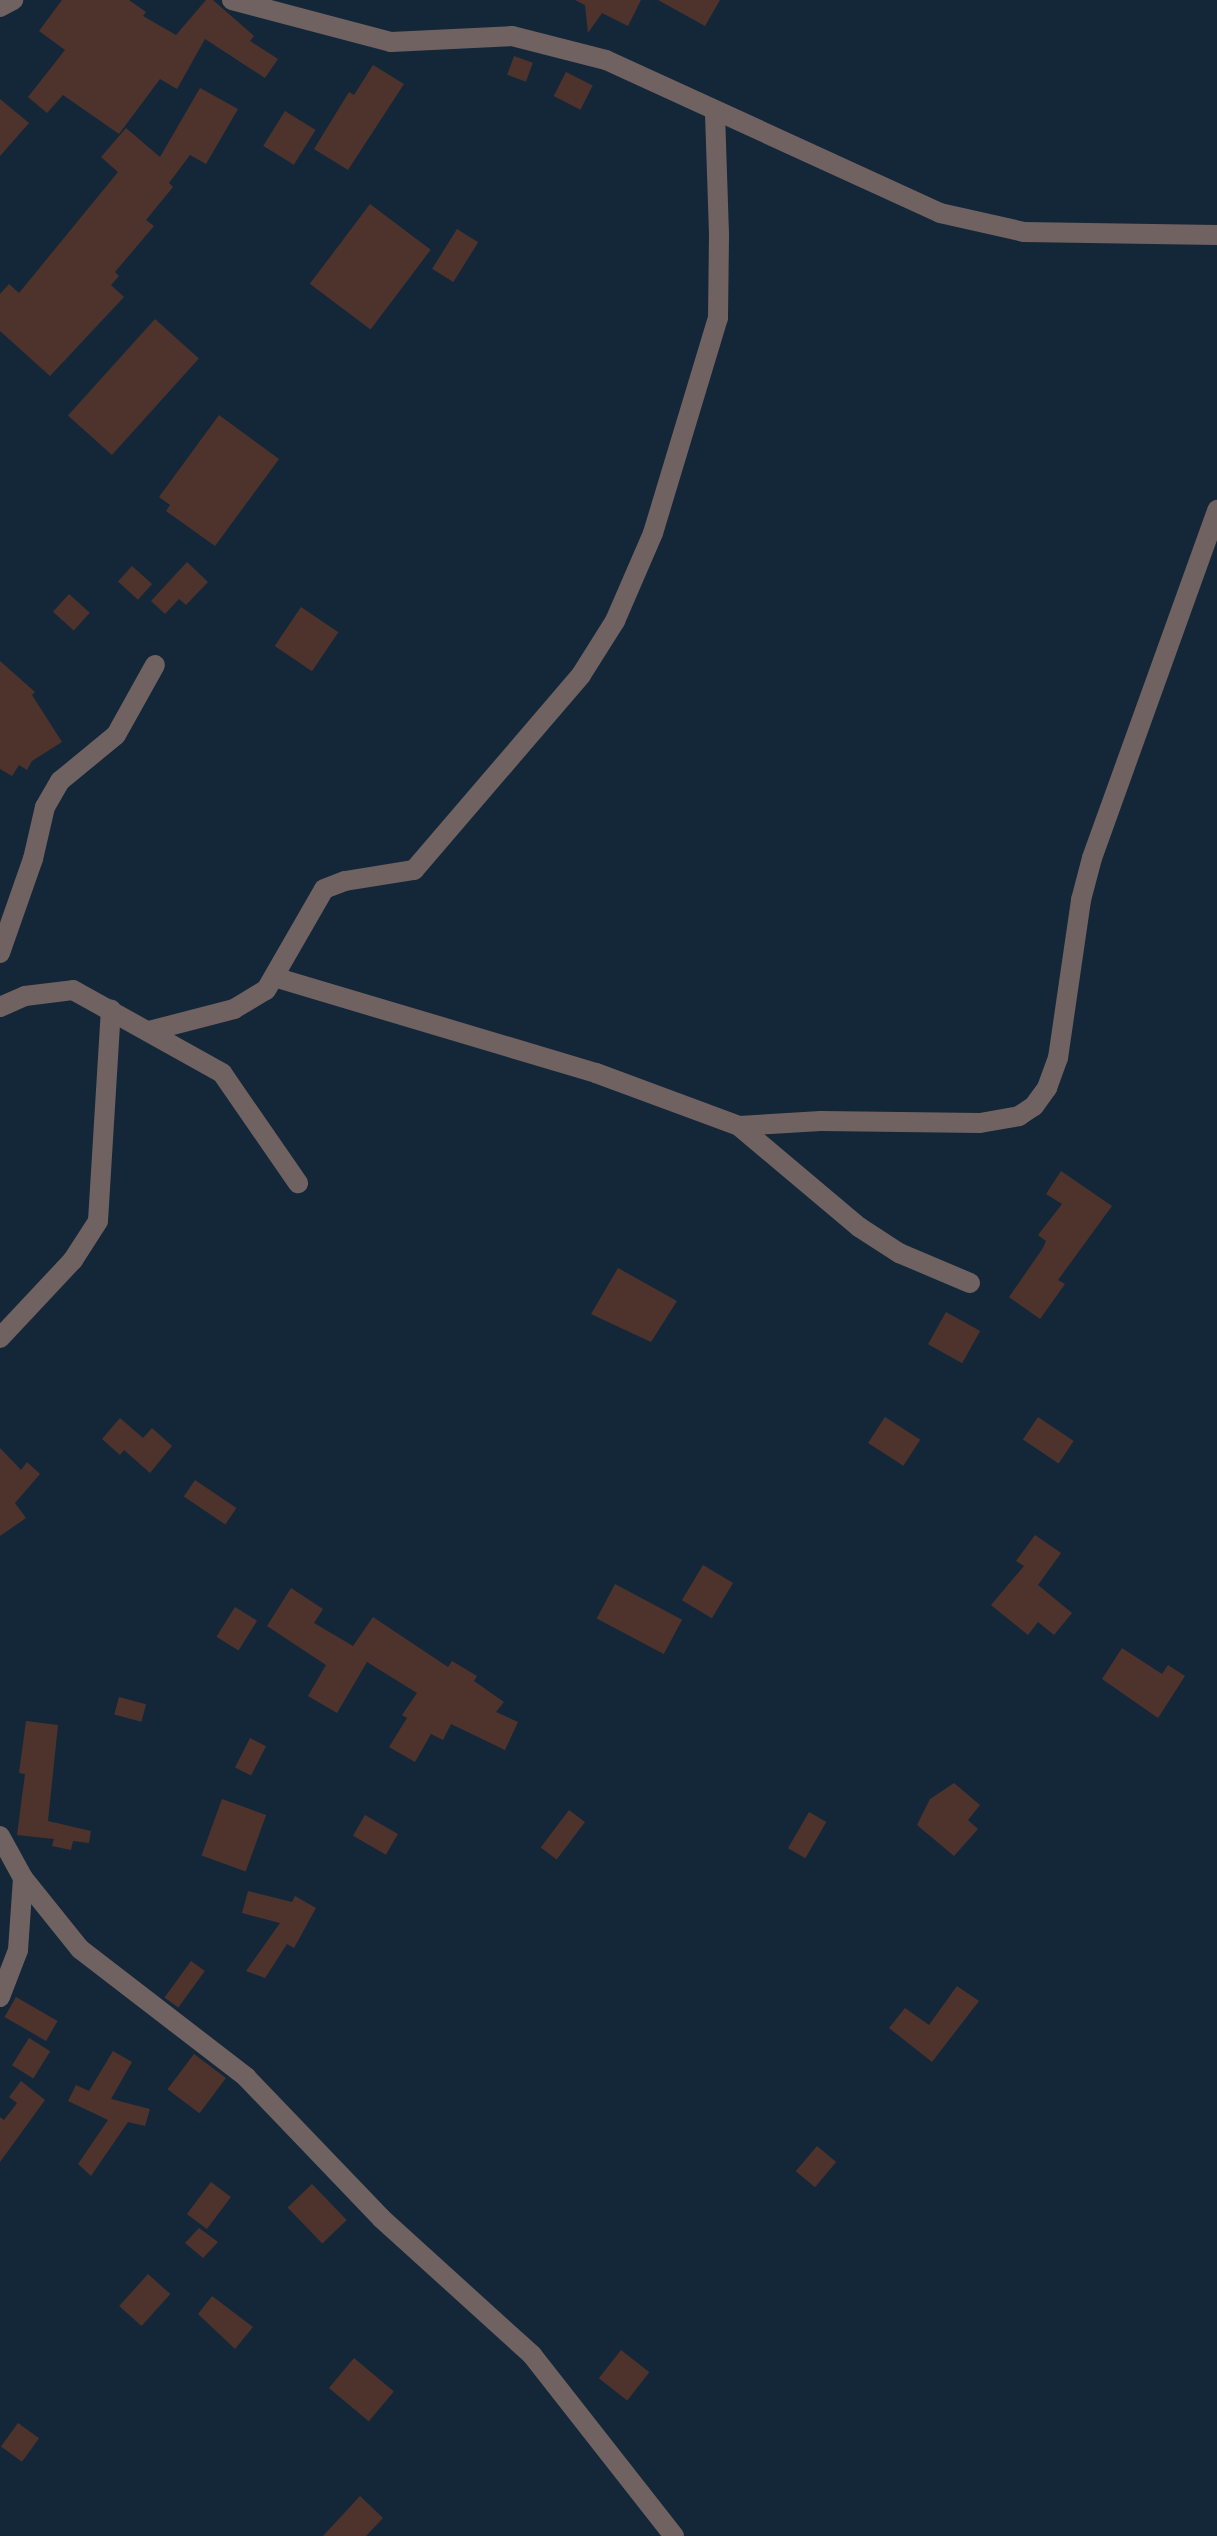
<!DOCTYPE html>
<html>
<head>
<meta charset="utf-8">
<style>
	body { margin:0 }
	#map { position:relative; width:1217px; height:2536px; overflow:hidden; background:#142738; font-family:Spectral,serif }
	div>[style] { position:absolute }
	.building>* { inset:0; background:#4e332c; transform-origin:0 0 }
	.street>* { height:20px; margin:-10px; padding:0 10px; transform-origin:10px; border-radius:10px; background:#706261 }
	span { translate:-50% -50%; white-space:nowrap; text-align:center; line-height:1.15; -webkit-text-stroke:8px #071017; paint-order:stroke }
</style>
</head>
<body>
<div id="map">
	<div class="building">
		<i style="clip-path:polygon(62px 0,129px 0,146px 12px,143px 16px,176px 35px,206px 0,213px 0,254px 36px,250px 41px,278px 59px,265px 78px,205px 39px,177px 89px,160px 79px,119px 134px,63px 95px,47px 113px,28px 97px,65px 50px,39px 31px)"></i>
		<i style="clip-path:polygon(575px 0,641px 0,628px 26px,602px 13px,588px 33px,585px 5px)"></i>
		<i style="clip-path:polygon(658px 0,720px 0,705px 26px)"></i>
		<i style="left:514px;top:56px;width:20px;height:20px;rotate:20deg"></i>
		<i style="clip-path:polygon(373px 65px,404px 84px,348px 170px,314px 149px,349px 92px,354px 95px)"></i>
		<i style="left:566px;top:72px;width:30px;height:27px;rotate:27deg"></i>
		<i style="clip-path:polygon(200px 88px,238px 109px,206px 164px,190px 155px,169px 183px,173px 187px,146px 220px,154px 226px,115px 272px,119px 276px,111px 285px,124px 297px,50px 376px,0 331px,0 294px,9px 284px,19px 293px,118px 172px,101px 157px,126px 128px,160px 157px)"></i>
		<i style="clip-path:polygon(0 99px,29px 123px,0 156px)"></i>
		<i style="left:285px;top:111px;width:36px;height:41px;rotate:32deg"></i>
		<i style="left:370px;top:204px;width:76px;height:100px;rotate:37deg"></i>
		<i style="left:457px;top:229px;width:25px;height:47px;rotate:32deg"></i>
		<i style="left:155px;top:319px;width:59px;height:130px;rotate:42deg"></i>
		<i style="clip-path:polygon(219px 415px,279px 459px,215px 546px,166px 511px,170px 505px,159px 497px)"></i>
		<i style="clip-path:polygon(187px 562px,208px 582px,186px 605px,179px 599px,165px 614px,151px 601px)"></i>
		<i style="left:132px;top:566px;width:27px;height:21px;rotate:42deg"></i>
		<i style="left:69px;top:594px;width:28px;height:24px;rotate:42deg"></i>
		<i style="left:301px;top:607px;width:45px;height:47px;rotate:34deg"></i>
		<i style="clip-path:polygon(0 661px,35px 692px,32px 695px,62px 742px,32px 761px,27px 770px,19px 765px,12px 776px,0 769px)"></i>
		<i style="clip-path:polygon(1061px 1171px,1112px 1206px,1058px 1280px,1065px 1284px,1040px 1319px,1009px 1297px,1043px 1248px,1046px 1241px,1038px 1235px,1062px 1204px,1046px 1194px)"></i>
		<i style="clip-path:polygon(618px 1268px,677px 1301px,651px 1342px,591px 1314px)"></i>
		<i style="left:946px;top:1312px;width:39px;height:37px;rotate:29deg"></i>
		<i style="left:885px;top:1417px;width:42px;height:31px;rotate:33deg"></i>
		<i style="left:1038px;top:1417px;width:43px;height:27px;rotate:34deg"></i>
		<i style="clip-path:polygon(120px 1418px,143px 1438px,152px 1428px,172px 1446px,150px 1473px,124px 1450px,120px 1455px,102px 1439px)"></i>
		<i style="clip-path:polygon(0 1448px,21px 1470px,27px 1462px,40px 1474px,15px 1503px,26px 1518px,0 1536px)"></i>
		<i style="left:195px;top:1480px;width:50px;height:20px;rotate:34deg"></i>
		<i style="clip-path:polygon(1035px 1535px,1061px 1553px,1038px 1585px,1072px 1613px,1054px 1635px,1038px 1622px,1028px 1635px,991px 1605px,1024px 1566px,1016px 1561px)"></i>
		<i style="left:703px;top:1565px;width:35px;height:41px;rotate:31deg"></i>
		<i style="left:615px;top:1584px;width:76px;height:39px;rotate:28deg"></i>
		<i style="clip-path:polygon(291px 1588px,323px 1609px,314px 1623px,353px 1646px,373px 1617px,448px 1667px,452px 1661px,477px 1676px,474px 1681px,504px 1702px,496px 1712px,518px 1722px,505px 1750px,451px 1724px,443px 1740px,431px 1734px,415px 1762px,389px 1747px,407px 1718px,402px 1715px,417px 1693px,367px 1662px,337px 1713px,308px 1696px,326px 1665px,267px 1626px)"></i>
		<i style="left:235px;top:1607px;width:26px;height:35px;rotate:32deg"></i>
		<i style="clip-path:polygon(1122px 1648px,1162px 1674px,1168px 1665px,1185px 1676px,1158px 1718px,1102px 1679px)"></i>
		<i style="left:119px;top:1697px;width:28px;height:18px;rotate:15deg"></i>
		<i style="clip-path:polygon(26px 1721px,58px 1725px,48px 1821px,91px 1831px,89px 1843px,73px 1841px,71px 1850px,52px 1846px,54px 1839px,17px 1835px,25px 1774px,19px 1773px)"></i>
		<i style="left:250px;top:1738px;width:18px;height:33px;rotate:27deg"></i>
		<i style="clip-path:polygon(954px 1783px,980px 1805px,968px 1820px,978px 1829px,954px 1856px,917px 1825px,930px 1799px)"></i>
		<i style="left:222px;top:1799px;width:47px;height:60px;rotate:20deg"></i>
		<i style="left:569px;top:1810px;width:20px;height:47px;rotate:37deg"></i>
		<i style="left:809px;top:1812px;width:20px;height:42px;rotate:30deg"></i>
		<i style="left:365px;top:1815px;width:38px;height:24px;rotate:30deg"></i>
		<i style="clip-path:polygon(248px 1891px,292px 1902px,295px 1896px,316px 1908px,294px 1948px,287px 1944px,265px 1978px,246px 1971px,280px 1923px,242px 1913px)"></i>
		<i style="left:191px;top:1961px;width:17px;height:45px;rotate:36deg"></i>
		<i style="clip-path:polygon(957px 1986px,979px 2001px,932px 2062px,889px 2028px,905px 2008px,929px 2025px)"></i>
		<i style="left:16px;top:1997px;width:48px;height:23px;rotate:30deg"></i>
		<i style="left:29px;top:2038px;width:25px;height:32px;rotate:32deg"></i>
		<i style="clip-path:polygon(113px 2051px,132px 2062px,111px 2099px,150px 2109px,145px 2126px,128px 2122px,91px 2176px,78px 2164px,108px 2120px,68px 2101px,76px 2085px,89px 2091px)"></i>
		<i style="left:194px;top:2054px;width:40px;height:44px;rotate:37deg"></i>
		<i style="clip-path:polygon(21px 2081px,45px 2100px,0 2162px,0 2117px,4px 2120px,17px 2103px,9px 2097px)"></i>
		<i style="left:817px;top:2146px;width:25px;height:33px;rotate:40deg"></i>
		<i style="left:211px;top:2182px;width:25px;height:40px;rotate:37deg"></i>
		<i style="left:312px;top:2184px;width:50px;height:34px;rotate:46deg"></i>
		<i style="clip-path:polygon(199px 2228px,218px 2242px,203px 2258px,185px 2243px)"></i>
		<i style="left:148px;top:2274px;width:30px;height:43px;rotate:42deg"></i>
		<i style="clip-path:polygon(212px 2296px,253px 2327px,235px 2349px,198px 2314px)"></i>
		<i style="left:621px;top:2350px;width:36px;height:36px;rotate:38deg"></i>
		<i style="left:354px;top:2358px;width:52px;height:39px;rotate:40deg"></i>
		<i style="left:18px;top:2423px;width:26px;height:29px;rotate:36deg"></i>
		<i style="clip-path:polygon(360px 2496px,383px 2518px,366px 2536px,323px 2536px)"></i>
	</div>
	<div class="street">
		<i style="left:232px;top:0;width:164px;rotate:14.8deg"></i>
		<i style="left:391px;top:42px;width:121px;rotate:-2.8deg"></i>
		<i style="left:512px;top:36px;width:97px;rotate:14.3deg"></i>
		<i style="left:606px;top:60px;width:367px;rotate:24.6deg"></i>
		<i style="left:940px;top:213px;width:86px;rotate:12.7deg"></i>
		<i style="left:1024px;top:232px;width:193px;rotate:0.9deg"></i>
		<i style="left:0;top:7px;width:15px;rotate:-28deg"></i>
		<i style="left:0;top:953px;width:100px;rotate:-70.7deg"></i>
		<i style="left:33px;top:859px;width:53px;rotate:-77deg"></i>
		<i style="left:45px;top:807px;width:30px;rotate:-60deg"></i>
		<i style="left:60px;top:781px;width:72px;rotate:-39.4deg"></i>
		<i style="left:116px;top:735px;width:80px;rotate:-60.9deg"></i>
		<i style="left:274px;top:977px;width:336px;rotate:16.6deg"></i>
		<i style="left:596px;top:1073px;width:153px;rotate:20.3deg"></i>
		<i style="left:739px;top:1126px;width:157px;rotate:40.1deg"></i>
		<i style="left:859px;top:1227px;width:48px;rotate:33deg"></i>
		<i style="left:899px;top:1253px;width:77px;rotate:22.9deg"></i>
		<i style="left:0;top:1007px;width:27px;rotate:-24deg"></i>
		<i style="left:25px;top:996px;width:48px;rotate:-7.1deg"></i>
		<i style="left:73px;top:990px;width:171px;rotate:29.1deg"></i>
		<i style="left:222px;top:1073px;width:134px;rotate:55.4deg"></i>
		<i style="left:149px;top:1031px;width:88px;rotate:-14.5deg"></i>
		<i style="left:234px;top:1009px;width:37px;rotate:-31deg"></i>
		<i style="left:266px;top:990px;width:116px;rotate:-60.1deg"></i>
		<i style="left:324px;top:889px;width:22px;rotate:-21deg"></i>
		<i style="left:345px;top:881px;width:70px;rotate:-9.1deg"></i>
		<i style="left:414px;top:870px;width:257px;rotate:-49.4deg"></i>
		<i style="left:581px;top:675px;width:64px;rotate:-57.8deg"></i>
		<i style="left:615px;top:621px;width:96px;rotate:-66.6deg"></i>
		<i style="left:653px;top:533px;width:225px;rotate:-73.2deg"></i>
		<i style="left:718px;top:318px;width:84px;rotate:-89.3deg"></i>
		<i style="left:719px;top:234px;width:123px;rotate:-91.9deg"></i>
		<i style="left:739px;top:1126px;width:82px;rotate:-3.5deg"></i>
		<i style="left:821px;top:1121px;width:159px;rotate:0.7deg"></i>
		<i style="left:980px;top:1123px;width:40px;rotate:-10deg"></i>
		<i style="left:1019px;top:1116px;width:18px;rotate:-34deg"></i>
		<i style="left:1034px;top:1106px;width:22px;rotate:-54deg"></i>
		<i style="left:1047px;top:1088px;width:32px;rotate:-70deg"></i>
		<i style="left:1058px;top:1058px;width:160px;rotate:-81.7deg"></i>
		<i style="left:1081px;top:900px;width:43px;rotate:-75.3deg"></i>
		<i style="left:1092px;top:858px;width:370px;rotate:-70.2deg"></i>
		<i style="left:0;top:1338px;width:107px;rotate:-46.9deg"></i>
		<i style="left:73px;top:1260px;width:46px;rotate:-57.3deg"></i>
		<i style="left:98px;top:1221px;width:212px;rotate:-86.5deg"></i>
		<i style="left:0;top:1836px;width:48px;rotate:61.3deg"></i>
		<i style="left:23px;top:1878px;width:91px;rotate:51.2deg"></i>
		<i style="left:80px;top:1949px;width:210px;rotate:37.6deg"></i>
		<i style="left:246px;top:2077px;width:195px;rotate:46.2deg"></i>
		<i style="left:381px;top:2218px;width:204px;rotate:42.2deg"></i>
		<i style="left:532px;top:2355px;width:230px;rotate:51.9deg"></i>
		<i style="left:0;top:1997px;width:50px;rotate:-69deg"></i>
		<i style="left:18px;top:1950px;width:72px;rotate:-86deg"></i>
	</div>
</div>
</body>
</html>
